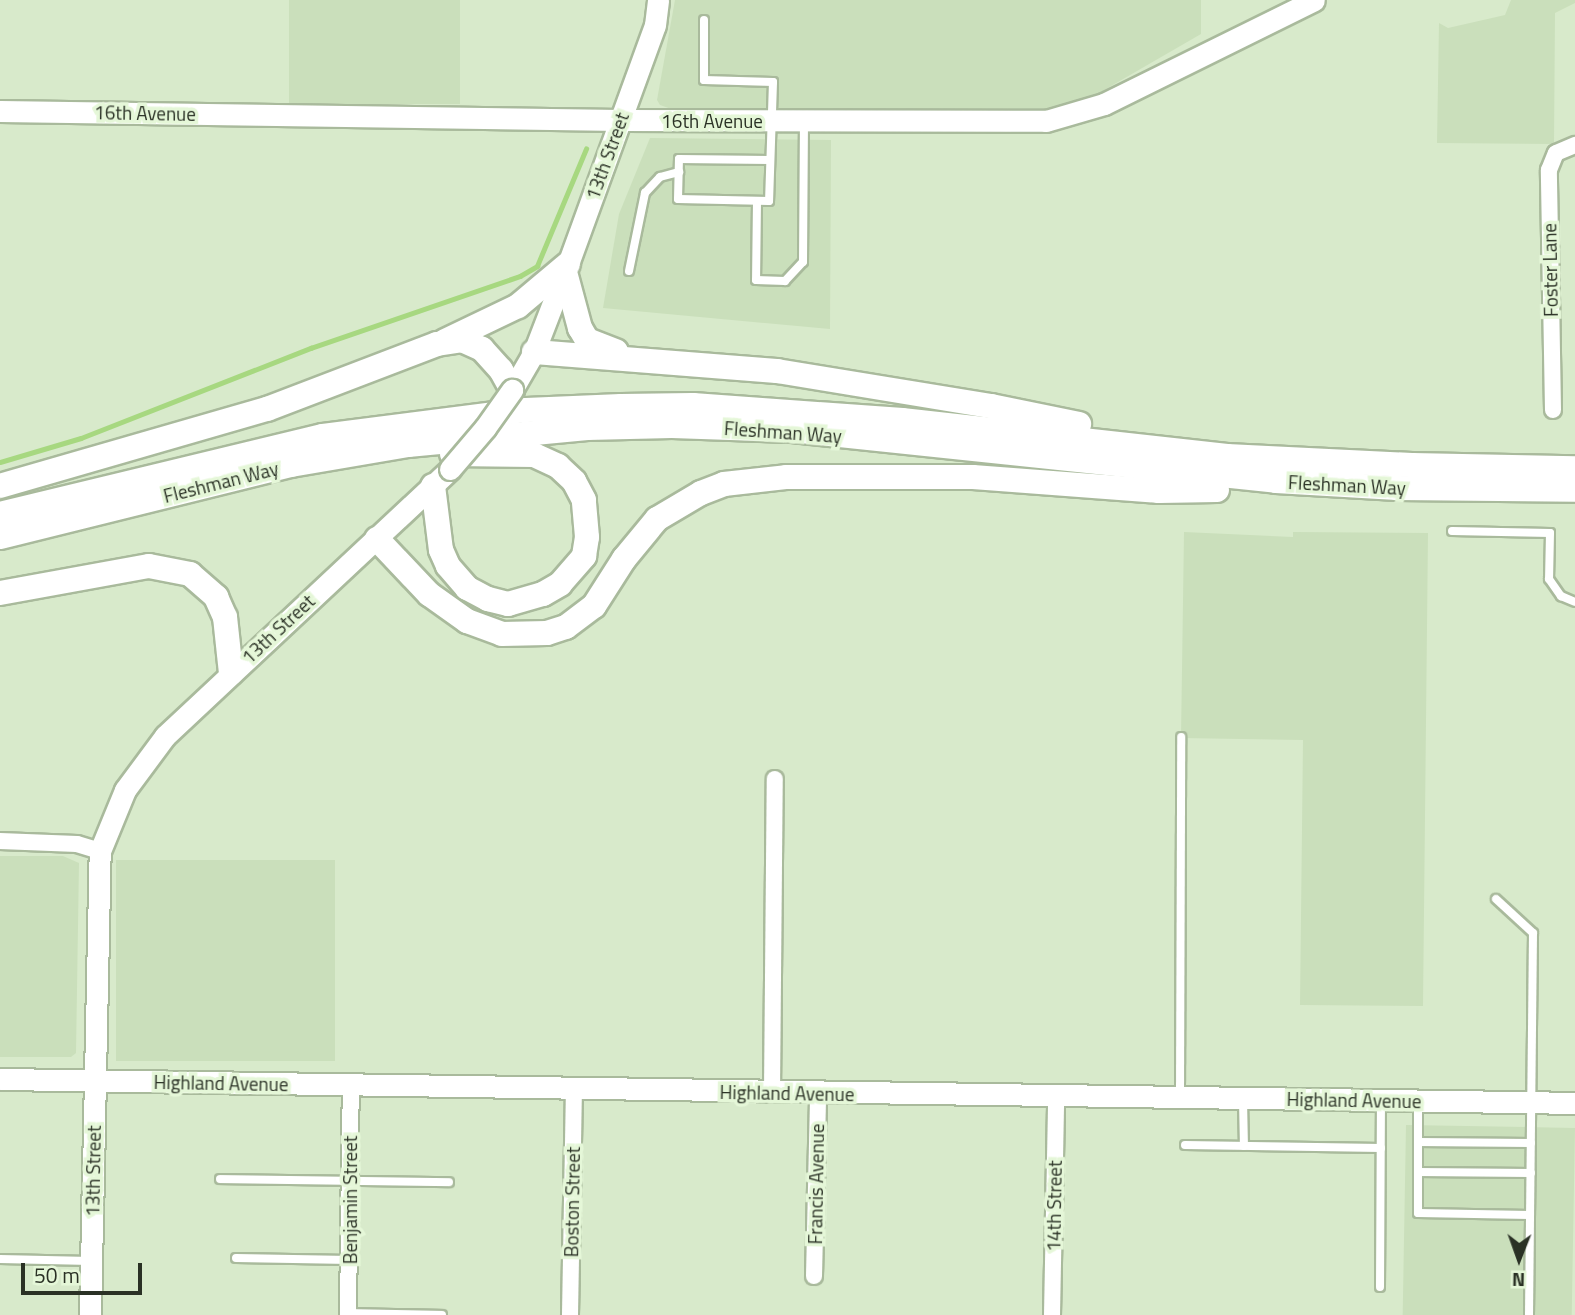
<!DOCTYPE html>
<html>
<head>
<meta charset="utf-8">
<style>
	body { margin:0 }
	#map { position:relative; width:1575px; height:1315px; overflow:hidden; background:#d8eacb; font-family:"Titillium Web",sans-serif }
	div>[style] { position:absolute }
	.built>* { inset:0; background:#cadfbb; transform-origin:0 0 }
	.stream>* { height:4.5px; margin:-2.25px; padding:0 2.25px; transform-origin:2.25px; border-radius:2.25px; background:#a7d880 }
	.roads { filter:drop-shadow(2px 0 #a9ba9c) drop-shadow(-2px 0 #a9ba9c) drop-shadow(0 2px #a9ba9c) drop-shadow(0 -2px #a9ba9c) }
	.lane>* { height:8px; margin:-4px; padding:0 4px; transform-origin:4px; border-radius:4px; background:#fff }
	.street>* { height:16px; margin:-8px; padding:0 8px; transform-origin:8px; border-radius:8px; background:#fff }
	.secondary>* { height:21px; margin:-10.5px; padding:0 10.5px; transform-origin:10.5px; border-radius:10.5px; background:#fff }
	.primary>* { height:24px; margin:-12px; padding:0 12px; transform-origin:12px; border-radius:12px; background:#fff }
	.bridges { filter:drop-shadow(2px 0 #a9ba9c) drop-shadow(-2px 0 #a9ba9c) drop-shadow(0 2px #a9ba9c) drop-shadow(0 -2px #a9ba9c) }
	.secondary-bridge>* { height:21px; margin:-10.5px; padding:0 10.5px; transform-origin:10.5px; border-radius:10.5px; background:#fff }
	span { translate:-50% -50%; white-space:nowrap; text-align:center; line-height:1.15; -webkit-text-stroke:7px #e5f7d8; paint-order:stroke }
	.street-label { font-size:19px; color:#2a3125 }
	.north { position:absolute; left:1484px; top:1224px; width:70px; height:70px; -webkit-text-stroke:5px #e5f7d8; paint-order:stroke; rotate:181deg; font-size:19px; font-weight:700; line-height:28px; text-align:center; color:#2a3125 }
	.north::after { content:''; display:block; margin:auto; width:24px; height:32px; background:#2a3125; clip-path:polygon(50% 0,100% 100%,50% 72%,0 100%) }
	.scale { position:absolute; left:21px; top:1263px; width:121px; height:32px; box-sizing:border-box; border:4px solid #2a3125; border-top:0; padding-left:9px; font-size:21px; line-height:24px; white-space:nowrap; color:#2a3125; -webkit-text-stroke:5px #e5f7d8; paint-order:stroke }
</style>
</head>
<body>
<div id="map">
	<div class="built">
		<i style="left:289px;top:0;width:171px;height:104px"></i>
		<i style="clip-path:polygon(675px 0,1201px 0,1201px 34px,1073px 108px,1020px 113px,674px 110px,660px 105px,657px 100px)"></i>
		<i style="clip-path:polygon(1511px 0,1575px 0,1575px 3px,1555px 13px,1554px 144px,1437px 143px,1439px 23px,1448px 28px,1505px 15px)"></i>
		<i style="clip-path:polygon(650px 138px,831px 140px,830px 329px,603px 308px,619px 214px)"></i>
		<i style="clip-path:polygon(1184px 532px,1293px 537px,1293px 532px,1428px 533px,1423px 1006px,1300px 1005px,1303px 740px,1181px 738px)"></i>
		<i style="clip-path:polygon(0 856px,63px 856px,79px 863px,76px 1053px,71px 1057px,0 1057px)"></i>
		<i style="left:116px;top:860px;width:219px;height:201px"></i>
		<i style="left:1406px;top:1125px;width:169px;height:190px;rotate:1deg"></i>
	</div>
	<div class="stream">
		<i style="left:0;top:462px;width:84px;rotate:-16.5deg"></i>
		<i style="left:81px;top:438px;width:247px;rotate:-21.4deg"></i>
		<i style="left:311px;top:348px;width:221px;rotate:-19deg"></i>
		<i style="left:520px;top:276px;width:20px;rotate:-30deg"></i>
		<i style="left:537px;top:266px;width:127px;rotate:-67.3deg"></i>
	</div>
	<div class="roads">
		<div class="lane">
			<i style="left:704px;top:20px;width:60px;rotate:90deg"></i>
			<i style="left:704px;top:80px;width:69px;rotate:1.7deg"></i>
			<i style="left:773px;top:82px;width:119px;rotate:91.9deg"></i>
			<i style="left:769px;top:201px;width:91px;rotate:-178.7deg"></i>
			<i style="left:678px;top:199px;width:40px;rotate:-88.6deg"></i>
			<i style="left:679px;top:159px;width:91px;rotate:0.6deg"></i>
			<i style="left:757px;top:201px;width:79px;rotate:90.7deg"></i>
			<i style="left:756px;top:280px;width:29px;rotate:2deg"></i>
			<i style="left:785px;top:281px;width:26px;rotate:-47deg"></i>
			<i style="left:803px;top:262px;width:140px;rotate:-89.6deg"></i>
			<i style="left:629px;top:271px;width:80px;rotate:-78.4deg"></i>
			<i style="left:645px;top:193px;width:22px;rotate:-47deg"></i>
			<i style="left:660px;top:177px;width:20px;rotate:-15deg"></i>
			<i style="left:1452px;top:531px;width:98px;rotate:1.2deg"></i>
			<i style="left:1550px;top:533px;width:46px;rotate:91.2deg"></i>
			<i style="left:1549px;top:579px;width:21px;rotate:55deg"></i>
			<i style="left:1561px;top:596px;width:15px;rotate:23deg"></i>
			<i style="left:1496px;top:899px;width:50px;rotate:42.6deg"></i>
			<i style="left:1533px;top:933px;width:382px;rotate:90.6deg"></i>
			<i style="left:1180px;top:1094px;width:357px;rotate:-89.8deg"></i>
			<i style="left:1243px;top:1100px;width:46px;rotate:88.8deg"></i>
			<i style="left:1418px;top:1101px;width:112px;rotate:90deg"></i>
			<i style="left:1418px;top:1213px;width:112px;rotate:1deg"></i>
			<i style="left:1418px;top:1142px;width:113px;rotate:0.5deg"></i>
			<i style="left:1185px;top:1145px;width:196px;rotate:0.9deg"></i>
			<i style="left:1418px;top:1172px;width:113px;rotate:0.5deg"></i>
			<i style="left:220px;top:1179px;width:229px;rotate:0.8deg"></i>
			<i style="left:236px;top:1258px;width:114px;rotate:1deg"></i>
			<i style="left:0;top:1259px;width:91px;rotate:1.3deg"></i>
			<i style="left:1380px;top:1287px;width:187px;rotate:-89.7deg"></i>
			<i style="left:349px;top:1313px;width:93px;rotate:1.2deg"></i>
		</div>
		<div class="street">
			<i style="left:1553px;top:410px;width:240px;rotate:-91deg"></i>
			<i style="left:1549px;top:170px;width:18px;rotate:-68deg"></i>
			<i style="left:1556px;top:153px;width:21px;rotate:-23deg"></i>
			<i style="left:0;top:841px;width:77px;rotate:2.2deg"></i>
			<i style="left:77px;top:844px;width:24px;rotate:17deg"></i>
			<i style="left:772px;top:1093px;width:314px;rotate:-89.5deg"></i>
			<i style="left:814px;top:1276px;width:183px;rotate:-88.7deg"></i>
			<i style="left:348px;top:1315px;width:230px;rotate:-89.3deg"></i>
			<i style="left:570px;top:1315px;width:226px;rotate:-89deg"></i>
			<i style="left:1052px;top:1315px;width:218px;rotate:-88.9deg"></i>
		</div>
		<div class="secondary">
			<i style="left:0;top:111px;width:620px;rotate:0.83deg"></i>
			<i style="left:620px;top:120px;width:426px;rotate:0.1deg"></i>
			<i style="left:1046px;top:121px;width:60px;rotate:-16.3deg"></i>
			<i style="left:1104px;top:104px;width:234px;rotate:-26.3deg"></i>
			<i style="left:512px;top:390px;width:44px;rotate:-59.9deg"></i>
			<i style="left:534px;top:352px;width:94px;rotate:-68.9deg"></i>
			<i style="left:568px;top:264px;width:254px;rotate:-70deg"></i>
			<i style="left:655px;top:25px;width:25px;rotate:-83deg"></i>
			<i style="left:0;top:1079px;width:1575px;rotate:0.87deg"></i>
			<i style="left:90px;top:1315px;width:464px;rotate:-88.8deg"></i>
			<i style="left:100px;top:851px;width:66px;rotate:-67.7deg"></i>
			<i style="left:125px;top:790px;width:67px;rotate:-53.5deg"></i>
			<i style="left:165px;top:736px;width:391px;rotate:-43.1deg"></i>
		</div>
		<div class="primary">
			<i style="left:565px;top:272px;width:58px;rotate:75deg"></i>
			<i style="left:580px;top:328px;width:14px;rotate:60deg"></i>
			<i style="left:587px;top:340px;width:31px;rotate:21deg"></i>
			<i style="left:445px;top:341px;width:81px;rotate:-25.6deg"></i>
			<i style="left:518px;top:306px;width:65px;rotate:-40deg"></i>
			<i style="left:534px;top:352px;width:244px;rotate:4.5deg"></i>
			<i style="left:777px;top:371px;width:217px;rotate:9.3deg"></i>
			<i style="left:991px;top:406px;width:90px;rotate:11.6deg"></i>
			<i style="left:0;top:486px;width:278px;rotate:-16.1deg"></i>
			<i style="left:267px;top:409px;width:182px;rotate:-20.9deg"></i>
			<i style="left:437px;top:344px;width:25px;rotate:-9deg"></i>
			<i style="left:462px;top:340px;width:22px;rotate:24deg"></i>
			<i style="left:482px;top:349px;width:28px;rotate:48deg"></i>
			<i style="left:501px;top:370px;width:23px;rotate:61deg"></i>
			<i style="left:433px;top:486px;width:64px;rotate:82.9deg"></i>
			<i style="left:441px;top:550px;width:17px;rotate:66deg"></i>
			<i style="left:448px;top:566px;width:29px;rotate:49deg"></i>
			<i style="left:467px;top:588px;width:24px;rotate:28deg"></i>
			<i style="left:488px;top:599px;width:21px;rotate:14deg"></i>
			<i style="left:508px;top:604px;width:36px;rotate:-16deg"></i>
			<i style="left:543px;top:594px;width:20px;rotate:-30deg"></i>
			<i style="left:560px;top:584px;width:37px;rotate:-49deg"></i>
			<i style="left:584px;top:556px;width:19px;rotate:-81deg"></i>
			<i style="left:587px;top:537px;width:37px;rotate:-95deg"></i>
			<i style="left:584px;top:500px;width:21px;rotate:-118deg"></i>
			<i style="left:574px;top:481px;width:22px;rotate:-137deg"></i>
			<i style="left:558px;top:466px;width:26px;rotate:-155deg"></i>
			<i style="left:534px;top:455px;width:82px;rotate:-179.3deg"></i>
			<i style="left:0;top:514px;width:332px;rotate:-13.6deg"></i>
			<i style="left:323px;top:436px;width:205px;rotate:-7.3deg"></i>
			<i style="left:526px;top:410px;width:95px;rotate:-2.4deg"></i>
			<i style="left:621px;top:406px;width:72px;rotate:-0.8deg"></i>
			<i style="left:693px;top:405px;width:210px;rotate:4.1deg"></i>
			<i style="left:902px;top:420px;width:327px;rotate:6.3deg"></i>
			<i style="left:1227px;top:456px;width:185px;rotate:2.8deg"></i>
			<i style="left:1412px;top:465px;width:163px;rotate:1.1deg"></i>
			<i style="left:0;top:537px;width:300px;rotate:-13.9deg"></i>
			<i style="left:291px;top:465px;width:119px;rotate:-9.7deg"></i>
			<i style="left:408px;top:445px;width:180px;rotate:-5.4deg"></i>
			<i style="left:587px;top:428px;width:85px;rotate:-1.3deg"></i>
			<i style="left:672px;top:426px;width:120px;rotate:1.9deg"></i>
			<i style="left:792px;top:430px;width:487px;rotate:6deg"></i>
			<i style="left:1276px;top:481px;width:121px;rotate:3.3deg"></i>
			<i style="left:1397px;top:488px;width:178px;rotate:0.6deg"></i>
			<i style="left:377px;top:539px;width:76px;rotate:46.6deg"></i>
			<i style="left:429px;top:594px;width:47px;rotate:35.4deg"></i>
			<i style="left:467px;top:621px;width:37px;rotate:20deg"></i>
			<i style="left:502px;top:634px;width:45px;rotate:-1.3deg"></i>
			<i style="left:547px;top:633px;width:20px;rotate:-18deg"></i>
			<i style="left:566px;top:627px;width:35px;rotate:-37deg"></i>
			<i style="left:594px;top:606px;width:56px;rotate:-57.4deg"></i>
			<i style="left:624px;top:559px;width:52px;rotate:-50.5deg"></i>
			<i style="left:657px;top:519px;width:51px;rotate:-30.6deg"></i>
			<i style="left:701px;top:493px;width:25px;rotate:-21deg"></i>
			<i style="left:724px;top:484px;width:62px;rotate:-6.4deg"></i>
			<i style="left:786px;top:477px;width:187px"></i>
			<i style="left:973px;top:477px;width:187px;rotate:4.3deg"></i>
			<i style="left:1159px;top:491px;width:58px;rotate:-1deg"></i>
			<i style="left:0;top:593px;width:151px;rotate:-10.3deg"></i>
			<i style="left:149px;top:566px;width:42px;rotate:11deg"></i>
			<i style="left:190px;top:574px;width:35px;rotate:41deg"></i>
			<i style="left:216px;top:597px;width:22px;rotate:66deg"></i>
			<i style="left:225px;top:617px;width:56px;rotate:83.9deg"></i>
		</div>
	</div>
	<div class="bridges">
		<div class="secondary-bridge">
			<i style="left:450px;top:469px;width:54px;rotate:-49.5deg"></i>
			<i style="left:485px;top:428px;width:47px;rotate:-54.6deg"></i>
		</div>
	</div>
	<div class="street-label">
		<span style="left:145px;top:113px;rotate:1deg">16th Avenue</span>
		<span style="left:712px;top:121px">16th Avenue</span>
		<span style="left:607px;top:156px;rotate:-70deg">13th Street</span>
		<span style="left:1550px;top:270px;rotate:-91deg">Foster Lane</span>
		<span style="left:783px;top:432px;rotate:4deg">Fleshman Way</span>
		<span style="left:221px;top:482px;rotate:-14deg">Fleshman Way</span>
		<span style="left:1347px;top:485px;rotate:3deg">Fleshman Way</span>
		<span style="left:278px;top:629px;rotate:-43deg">13th Street</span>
		<span style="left:221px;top:1083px;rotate:1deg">Highland Avenue</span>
		<span style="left:787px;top:1093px;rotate:1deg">Highland Avenue</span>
		<span style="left:1354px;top:1100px;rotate:1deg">Highland Avenue</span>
		<span style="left:93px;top:1171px;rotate:-89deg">13th Street</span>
		<span style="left:816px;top:1184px;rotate:-89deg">Francis Avenue</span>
		<span style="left:350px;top:1200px;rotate:-90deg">Benjamin Street</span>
		<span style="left:572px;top:1202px;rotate:-89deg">Boston Street</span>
		<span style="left:1054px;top:1206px;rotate:-89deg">14th Street</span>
	</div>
	<div class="north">N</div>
	<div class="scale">50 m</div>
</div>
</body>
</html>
